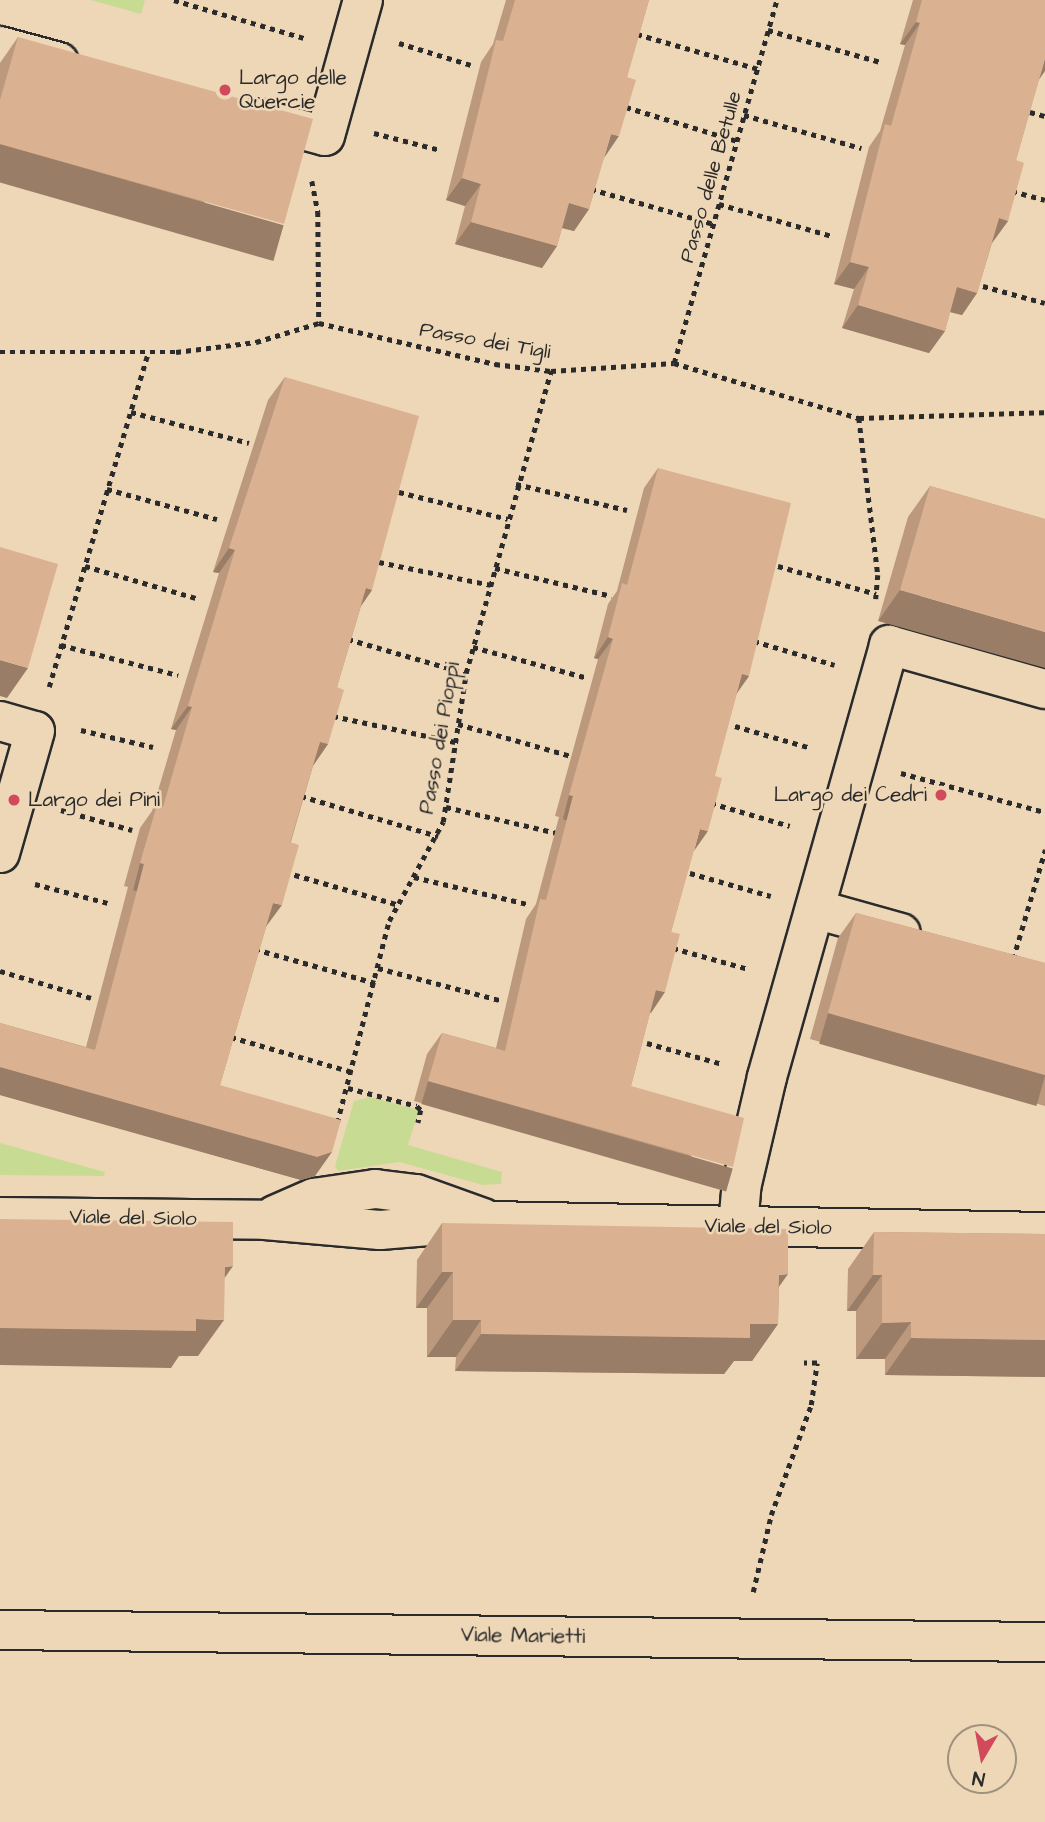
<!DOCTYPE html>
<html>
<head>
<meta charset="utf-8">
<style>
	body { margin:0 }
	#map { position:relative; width:1045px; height:1822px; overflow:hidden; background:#eed7b7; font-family:"Architects Daughter",sans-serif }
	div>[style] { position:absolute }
	.green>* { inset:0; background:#c7dc92 }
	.path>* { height:4.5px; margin-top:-2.25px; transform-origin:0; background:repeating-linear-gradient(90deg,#2b2b2b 0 5px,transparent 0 10px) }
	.roads { filter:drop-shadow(2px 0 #2b2b2b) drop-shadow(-2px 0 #2b2b2b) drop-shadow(0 2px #2b2b2b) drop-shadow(0 -2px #2b2b2b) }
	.minor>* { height:38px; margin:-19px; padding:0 19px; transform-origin:19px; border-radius:19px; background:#eed7b7 }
	.wall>* { inset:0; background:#bc997d }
	.shaded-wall>* { inset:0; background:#997d66; transform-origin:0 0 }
	.building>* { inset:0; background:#dbb291 }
	.dots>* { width:19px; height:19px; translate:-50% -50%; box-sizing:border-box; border:4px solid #eed7b7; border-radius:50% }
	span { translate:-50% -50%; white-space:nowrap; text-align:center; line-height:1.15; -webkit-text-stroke:5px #eed7b7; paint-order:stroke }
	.poi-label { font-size:21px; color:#2b2b2b }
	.left { translate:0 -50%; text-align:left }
	.right { translate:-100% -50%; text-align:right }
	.street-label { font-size:21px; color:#2b2b2b }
	.north { position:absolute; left:947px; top:1724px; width:70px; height:70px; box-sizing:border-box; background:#eed7b7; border:2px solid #a0927f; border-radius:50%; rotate:190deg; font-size:19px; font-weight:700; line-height:28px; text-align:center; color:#2b2b2b }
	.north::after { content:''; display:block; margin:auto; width:24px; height:32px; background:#d1495b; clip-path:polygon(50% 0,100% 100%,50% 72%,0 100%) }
</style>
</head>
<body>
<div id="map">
	<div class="green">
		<i style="clip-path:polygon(91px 0,145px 0,141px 14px)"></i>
		<i style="clip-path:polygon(370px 1097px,419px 1110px,408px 1145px,502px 1172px,501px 1184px,483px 1185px,399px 1162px,338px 1171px,335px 1166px,354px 1101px)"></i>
		<i style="clip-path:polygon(0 1143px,105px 1172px,104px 1176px,0 1175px)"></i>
	</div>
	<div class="path">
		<i style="left:174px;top:0;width:135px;rotate:16.3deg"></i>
		<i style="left:768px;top:30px;width:116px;rotate:15.9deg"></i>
		<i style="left:637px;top:34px;width:126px;rotate:16.1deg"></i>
		<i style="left:399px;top:43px;width:75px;rotate:17deg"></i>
		<i style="left:626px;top:107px;width:116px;rotate:17deg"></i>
		<i style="left:1030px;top:112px;width:16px;rotate:15deg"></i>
		<i style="left:744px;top:115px;width:122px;rotate:15.8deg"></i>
		<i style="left:374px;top:133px;width:68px;rotate:14.4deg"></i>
		<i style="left:312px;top:181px;width:32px;rotate:79deg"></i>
		<i style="left:318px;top:212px;width:111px;rotate:89.5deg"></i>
		<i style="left:591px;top:189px;width:128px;rotate:15.9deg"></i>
		<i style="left:1012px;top:191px;width:34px;rotate:15deg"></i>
		<i style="left:719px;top:204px;width:117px;rotate:15.8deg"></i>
		<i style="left:983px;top:286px;width:64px;rotate:15.3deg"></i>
		<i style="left:0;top:352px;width:176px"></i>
		<i style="left:176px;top:352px;width:81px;rotate:-7.1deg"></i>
		<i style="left:256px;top:342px;width:66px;rotate:-16.8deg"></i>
		<i style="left:319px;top:323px;width:181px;rotate:13.1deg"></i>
		<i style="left:495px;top:364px;width:56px;rotate:7.1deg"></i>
		<i style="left:551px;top:371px;width:123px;rotate:-3.7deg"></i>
		<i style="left:674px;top:363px;width:193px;rotate:16.6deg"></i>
		<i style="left:859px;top:418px;width:186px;rotate:-1.8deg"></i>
		<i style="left:674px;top:363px;width:377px;rotate:-74.2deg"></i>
		<i style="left:131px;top:412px;width:122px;rotate:14.7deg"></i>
		<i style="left:859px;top:418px;width:158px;rotate:83.1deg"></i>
		<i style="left:878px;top:575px;width:24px;rotate:95deg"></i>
		<i style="left:516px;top:484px;width:114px;rotate:13.2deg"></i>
		<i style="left:107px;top:489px;width:114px;rotate:15.3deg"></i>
		<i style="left:399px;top:492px;width:112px;rotate:13.9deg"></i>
		<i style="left:379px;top:562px;width:114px;rotate:11.6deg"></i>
		<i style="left:85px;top:566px;width:116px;rotate:16.1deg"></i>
		<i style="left:778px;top:566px;width:102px;rotate:15.9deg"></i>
		<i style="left:495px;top:568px;width:120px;rotate:13.5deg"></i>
		<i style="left:348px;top:639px;width:123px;rotate:16.1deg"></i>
		<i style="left:754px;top:641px;width:84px;rotate:16.5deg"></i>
		<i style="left:61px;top:645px;width:121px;rotate:14.4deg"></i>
		<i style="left:473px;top:647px;width:119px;rotate:15.1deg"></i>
		<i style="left:49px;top:687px;width:349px;rotate:-73.5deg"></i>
		<i style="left:333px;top:716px;width:125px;rotate:12deg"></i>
		<i style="left:458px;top:724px;width:117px;rotate:15.8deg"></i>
		<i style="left:735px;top:726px;width:79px;rotate:16.1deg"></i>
		<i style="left:81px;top:730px;width:74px;rotate:13.3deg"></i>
		<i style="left:901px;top:773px;width:149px;rotate:15.2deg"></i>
		<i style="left:301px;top:796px;width:143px;rotate:16.3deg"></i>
		<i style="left:711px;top:803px;width:82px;rotate:16.2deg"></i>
		<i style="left:446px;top:807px;width:114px;rotate:13.2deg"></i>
		<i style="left:61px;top:810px;width:74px;rotate:15.7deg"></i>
		<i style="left:285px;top:872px;width:119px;rotate:16.1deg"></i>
		<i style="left:690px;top:873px;width:84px;rotate:15.9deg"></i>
		<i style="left:414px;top:877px;width:116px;rotate:13.4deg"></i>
		<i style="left:35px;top:884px;width:75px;rotate:14.6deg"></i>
		<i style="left:673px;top:948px;width:78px;rotate:15.6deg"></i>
		<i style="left:255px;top:949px;width:125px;rotate:15.8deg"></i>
		<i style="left:1013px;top:959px;width:114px;rotate:-73.6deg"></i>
		<i style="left:378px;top:968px;width:129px;rotate:14.8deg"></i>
		<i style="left:0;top:971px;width:95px;rotate:16.5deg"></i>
		<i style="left:231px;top:1037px;width:126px;rotate:16.1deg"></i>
		<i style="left:647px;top:1043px;width:78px;rotate:15.6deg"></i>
		<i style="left:348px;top:1088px;width:71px;rotate:14.6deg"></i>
		<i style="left:417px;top:1106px;width:6px;rotate:45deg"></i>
		<i style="left:421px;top:1110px;width:13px;rotate:103deg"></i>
		<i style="left:337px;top:1123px;width:209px;rotate:-75.6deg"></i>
		<i style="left:389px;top:921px;width:113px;rotate:-61.4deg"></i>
		<i style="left:443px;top:822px;width:151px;rotate:-81.2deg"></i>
		<i style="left:466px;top:673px;width:314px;rotate:-74.3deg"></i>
		<i style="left:753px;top:1592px;width:79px;rotate:-76.8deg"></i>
		<i style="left:771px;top:1515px;width:117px;rotate:-70deg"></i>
		<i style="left:811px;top:1405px;width:42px;rotate:-81.9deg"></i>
		<i style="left:817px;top:1363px;width:13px;rotate:180deg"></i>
	</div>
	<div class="roads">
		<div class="minor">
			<i style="left:0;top:46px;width:61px;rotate:15.2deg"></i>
			<i style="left:258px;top:118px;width:69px;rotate:15deg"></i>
			<i style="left:325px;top:136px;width:141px;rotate:-74.4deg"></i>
			<i style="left:0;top:721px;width:36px;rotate:16deg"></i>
			<i style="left:35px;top:731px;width:127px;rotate:106deg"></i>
			<i style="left:815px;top:909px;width:89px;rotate:15.6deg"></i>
			<i style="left:275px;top:1215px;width:43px;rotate:-23.6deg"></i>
			<i style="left:314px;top:1198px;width:62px;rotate:-8.4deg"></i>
			<i style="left:375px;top:1189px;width:41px;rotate:7deg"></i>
			<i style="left:416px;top:1194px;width:71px;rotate:19.7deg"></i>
			<i style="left:0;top:1217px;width:265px;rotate:0.6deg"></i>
			<i style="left:265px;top:1220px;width:115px;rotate:5deg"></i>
			<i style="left:380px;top:1230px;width:111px;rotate:-4.6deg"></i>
			<i style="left:491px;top:1221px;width:554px;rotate:1.14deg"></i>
			<i style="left:738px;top:1226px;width:38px;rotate:-85deg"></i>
			<i style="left:741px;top:1188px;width:114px;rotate:-76.8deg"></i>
			<i style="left:767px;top:1077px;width:449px;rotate:-74.2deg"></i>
			<i style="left:889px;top:645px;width:162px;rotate:15.8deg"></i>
			<i style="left:0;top:1630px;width:1045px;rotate:0.66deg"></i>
		</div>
	</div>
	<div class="wall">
		<i style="clip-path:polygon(506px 0,649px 0,589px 209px,574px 231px,562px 228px,557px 246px,542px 268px,455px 244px,465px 206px,446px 200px,481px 62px,493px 44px)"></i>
		<i style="clip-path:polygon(913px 0,1045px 0,1039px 79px,1016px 160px,1008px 221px,992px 243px,977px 293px,962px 315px,950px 312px,945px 331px,929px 353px,842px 328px,854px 289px,834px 284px,869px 147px,880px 131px,905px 45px,900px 44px)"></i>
		<i style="clip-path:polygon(18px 37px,263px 254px,0 181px,0 63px)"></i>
		<i style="clip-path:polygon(285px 377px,372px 590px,361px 606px,337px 687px,328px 744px,313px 766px,220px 1085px,315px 1176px,301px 1180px,0 1095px,0 1023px,86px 1047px,128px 887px,124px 886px,140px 828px,152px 811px,176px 730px,171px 729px,219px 573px,213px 572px,268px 400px)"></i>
		<i style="clip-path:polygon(658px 468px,749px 676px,737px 692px,671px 932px,631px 1086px,719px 1188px,414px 1101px,427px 1054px,442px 1033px,496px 1048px,526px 919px,536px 904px,559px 817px,555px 816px,598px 659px,594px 658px,608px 604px,617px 591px,644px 488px)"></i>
		<i style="clip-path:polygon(930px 486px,1045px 519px,878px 621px,908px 517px)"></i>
		<i style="clip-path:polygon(856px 913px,1045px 963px,1045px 1106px,810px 1039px,838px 938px)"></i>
		<i style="clip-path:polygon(442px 1223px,779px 1287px,778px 1324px,752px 1361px,734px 1361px,724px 1374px,455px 1371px,456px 1357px,427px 1357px,427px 1308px,416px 1308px,417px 1260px)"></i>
		<i style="clip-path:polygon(874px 1232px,1045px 1234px,1045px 1377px,885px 1375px,885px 1359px,856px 1359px,856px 1311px,847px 1311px,848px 1269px)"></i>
	</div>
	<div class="shaded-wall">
		<i style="clip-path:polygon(916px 22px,920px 23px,905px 45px,900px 44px)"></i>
		<i style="clip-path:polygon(1045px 58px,1045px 71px,1038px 81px)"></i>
		<i style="clip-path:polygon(611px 134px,619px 136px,604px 158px)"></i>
		<i style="left:0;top:144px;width:295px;height:37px;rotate:16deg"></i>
		<i style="clip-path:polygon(462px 178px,481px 184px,465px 206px,446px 200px)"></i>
		<i style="clip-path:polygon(569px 203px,589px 209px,574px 231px,554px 226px)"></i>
		<i style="clip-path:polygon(999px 218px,1008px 221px,992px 243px)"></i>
		<i style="clip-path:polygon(471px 222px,557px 246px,542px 268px,455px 244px)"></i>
		<i style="clip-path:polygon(850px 262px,869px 267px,854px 289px,834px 284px)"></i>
		<i style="clip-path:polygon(957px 287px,977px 293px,962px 315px,942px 310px)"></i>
		<i style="clip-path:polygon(858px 305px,945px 331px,929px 353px,842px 328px)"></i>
		<i style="clip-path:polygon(229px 548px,235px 550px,219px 573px,213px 572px)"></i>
		<i style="clip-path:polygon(366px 588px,372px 590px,356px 613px)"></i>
		<i style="clip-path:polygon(900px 590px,1045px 632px,1045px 668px,878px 621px)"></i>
		<i style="clip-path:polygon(608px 637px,613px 639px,598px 659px,594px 658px)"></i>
		<i style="clip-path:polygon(0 660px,28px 668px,7px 698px,0 696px)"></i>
		<i style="clip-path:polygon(742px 674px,749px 676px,735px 696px)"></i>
		<i style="clip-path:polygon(188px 706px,192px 707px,176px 730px,171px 729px)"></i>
		<i style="clip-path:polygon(320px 742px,328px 744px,312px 767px)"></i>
		<i style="left:569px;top:795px;width:4px;height:25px;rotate:14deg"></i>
		<i style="clip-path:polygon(700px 829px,708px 831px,694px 851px)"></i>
		<i style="left:140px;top:863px;width:4px;height:28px;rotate:14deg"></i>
		<i style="clip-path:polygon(273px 903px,282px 905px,265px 928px)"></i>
		<i style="clip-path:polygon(656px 990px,665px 992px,651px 1013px,642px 1011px)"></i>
		<i style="left:828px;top:1013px;width:226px;height:32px;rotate:16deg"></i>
		<i style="clip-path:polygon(0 1067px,332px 1152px,315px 1176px,301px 1180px,0 1095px)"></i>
		<i style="left:428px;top:1081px;width:317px;height:24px;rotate:16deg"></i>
		<i style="clip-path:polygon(233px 1266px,207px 1303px,225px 1267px)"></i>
		<i style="clip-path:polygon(442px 1272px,453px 1272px,427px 1308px,416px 1308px)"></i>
		<i style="clip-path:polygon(788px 1274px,762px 1311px,779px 1275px)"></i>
		<i style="clip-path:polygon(873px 1275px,882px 1275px,856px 1311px,847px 1311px)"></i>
		<i style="clip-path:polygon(196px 1319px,224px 1320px,198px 1356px,179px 1356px,171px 1368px,0 1365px,0 1328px)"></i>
		<i style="clip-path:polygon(453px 1320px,481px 1320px,456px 1357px,427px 1357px)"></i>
		<i style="clip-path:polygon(911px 1322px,885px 1359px,856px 1359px,882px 1323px)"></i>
		<i style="clip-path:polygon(750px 1324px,778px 1324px,752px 1361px,734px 1361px,724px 1374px,455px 1371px,481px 1334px)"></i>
		<i style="clip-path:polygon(911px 1338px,1045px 1340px,1045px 1377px,885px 1375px)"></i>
	</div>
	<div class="building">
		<i style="clip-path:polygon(515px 0,649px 0,627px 77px,636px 80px,619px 136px,611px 134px,589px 209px,569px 203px,557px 246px,471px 222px,481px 184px,462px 178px,496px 40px,503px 41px)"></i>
		<i style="clip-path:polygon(922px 0,1045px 0,1045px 59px,1016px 160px,1024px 163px,1008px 221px,999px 218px,977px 293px,957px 287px,945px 331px,858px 305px,869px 267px,850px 262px,885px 124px,891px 126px,920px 23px,916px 22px)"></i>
		<i style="clip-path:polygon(18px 37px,313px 119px,284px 224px,0 144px,0 100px)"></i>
		<i style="clip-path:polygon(285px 377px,419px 416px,372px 590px,366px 588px,337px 687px,344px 690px,328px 744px,320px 742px,290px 842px,299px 845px,282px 905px,273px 903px,220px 1085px,341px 1120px,332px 1152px,317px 1157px,0 1067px,0 1023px,95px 1050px,144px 864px,140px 863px,157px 805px,163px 807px,192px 707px,188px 706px,235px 550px,229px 548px)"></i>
		<i style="clip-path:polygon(658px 468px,791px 503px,749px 676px,742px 674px,715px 776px,722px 778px,708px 831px,700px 829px,671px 932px,680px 934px,665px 992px,656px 990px,631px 1086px,744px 1118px,733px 1167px,428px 1081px,442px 1033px,505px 1051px,540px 899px,546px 900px,573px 796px,569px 795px,613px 639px,608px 637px,622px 583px,627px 585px)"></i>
		<i style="clip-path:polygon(930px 486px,1045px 519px,1045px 632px,900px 590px)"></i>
		<i style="clip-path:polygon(0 547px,58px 564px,28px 668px,0 660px)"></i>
		<i style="clip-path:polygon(856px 913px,1045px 963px,1045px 1075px,828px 1013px)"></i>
		<i style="clip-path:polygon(0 1219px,233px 1222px,233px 1266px,225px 1267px,224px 1320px,196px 1319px,196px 1331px,0 1328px)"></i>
		<i style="clip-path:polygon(442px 1223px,788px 1229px,788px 1274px,779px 1275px,778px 1324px,750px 1324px,750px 1338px,481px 1334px,481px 1320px,453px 1320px,453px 1272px,442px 1272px)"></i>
		<i style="clip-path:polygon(874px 1232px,1045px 1234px,1045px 1340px,911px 1338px,911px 1322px,882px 1323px,882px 1275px,873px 1275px)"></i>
	</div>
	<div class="dots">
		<i style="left:225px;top:90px;background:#d1495b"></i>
		<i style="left:941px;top:795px;background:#d1495b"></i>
		<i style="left:14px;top:800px;background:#d1495b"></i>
	</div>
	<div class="poi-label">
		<span class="left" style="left:239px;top:90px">Largo delle<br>Quercie</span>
		<span class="right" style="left:927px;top:795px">Largo dei Cedri</span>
		<span class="left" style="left:28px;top:800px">Largo dei Pini</span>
	</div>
	<div class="street-label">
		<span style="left:711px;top:177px;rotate:-74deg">Passo delle Betulle</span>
		<span style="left:485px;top:341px;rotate:10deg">Passo dei Tigli</span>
		<span style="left:440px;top:738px;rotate:-80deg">Passo dei Pioppi</span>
		<span style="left:133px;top:1218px;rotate:1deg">Viale del Siolo</span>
		<span style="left:768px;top:1227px;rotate:1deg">Viale del Siolo</span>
		<span style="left:523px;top:1636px;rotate:1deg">Viale Marietti</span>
	</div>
	<div class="north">N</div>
</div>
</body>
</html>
